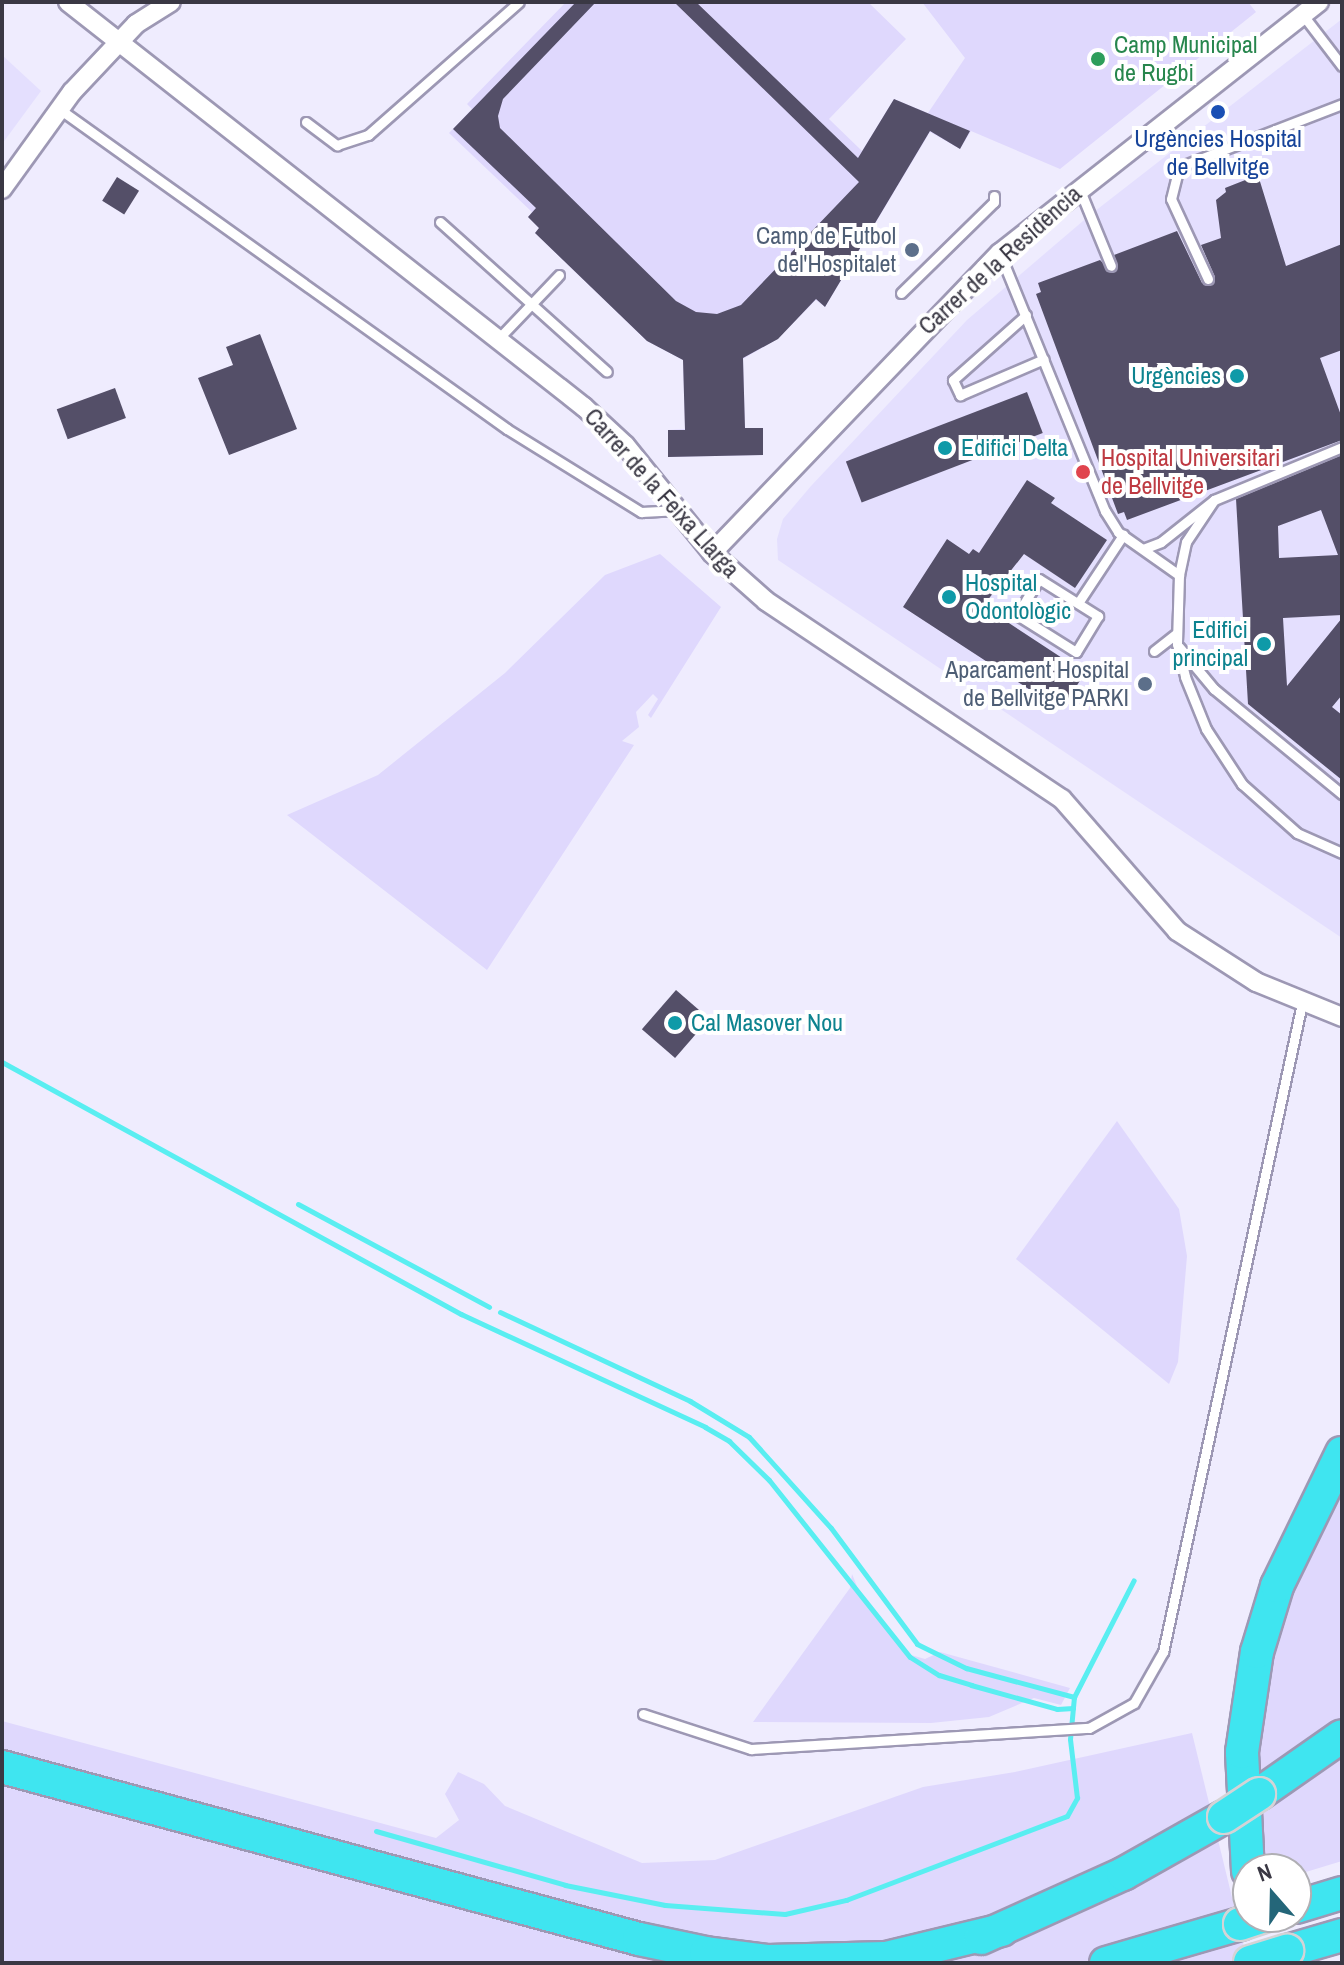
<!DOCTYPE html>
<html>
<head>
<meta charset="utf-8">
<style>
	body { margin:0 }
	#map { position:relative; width:1344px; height:1965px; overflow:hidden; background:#efecfe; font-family:"Archivo Narrow",sans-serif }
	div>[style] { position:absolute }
	.built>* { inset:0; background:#e4dffe }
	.green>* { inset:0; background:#dfd8fd }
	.stream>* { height:5px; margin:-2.5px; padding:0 2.5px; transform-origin:2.5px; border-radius:2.5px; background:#59eef1 }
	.building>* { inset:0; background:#544f68; transform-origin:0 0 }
	.roads { filter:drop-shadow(2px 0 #9d98b4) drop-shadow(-2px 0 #9d98b4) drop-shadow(0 2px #9d98b4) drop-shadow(0 -2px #9d98b4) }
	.lane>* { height:9px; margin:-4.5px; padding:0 4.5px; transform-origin:4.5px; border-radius:4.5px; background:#fff }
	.street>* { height:18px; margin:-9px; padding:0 9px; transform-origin:9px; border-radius:9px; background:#fff }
	.highway>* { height:32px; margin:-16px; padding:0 16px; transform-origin:16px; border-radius:16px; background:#3fe5f0 }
	.bridges { filter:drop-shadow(2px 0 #d4d3d6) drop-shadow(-2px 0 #d4d3d6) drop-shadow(0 2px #d4d3d6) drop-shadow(0 -2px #d4d3d6) }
	.highway-bridge>* { height:32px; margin:-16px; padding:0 16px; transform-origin:16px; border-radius:16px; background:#3fe5f0 }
	.dots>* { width:22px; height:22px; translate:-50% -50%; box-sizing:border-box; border:4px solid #fff; border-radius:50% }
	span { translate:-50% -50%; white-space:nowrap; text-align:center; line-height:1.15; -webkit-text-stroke:8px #fff; paint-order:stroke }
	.leisure-label { font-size:24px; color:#27864d }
	.left { translate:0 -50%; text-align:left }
	.transit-label { font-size:24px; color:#164399 }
	.service-label { font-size:24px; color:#4e5e75 }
	.right { translate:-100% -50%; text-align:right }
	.street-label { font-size:24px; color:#3a3844 }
	.culture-label { font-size:24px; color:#0d838f }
	.health-label { font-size:24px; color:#be3a42 }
	.frame { position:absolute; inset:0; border:4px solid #3a3844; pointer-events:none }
	.north { position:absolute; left:1232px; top:1853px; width:80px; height:80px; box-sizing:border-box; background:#fff; border:2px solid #b0afb4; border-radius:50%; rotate:340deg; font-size:22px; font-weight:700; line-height:32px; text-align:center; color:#3a3844 }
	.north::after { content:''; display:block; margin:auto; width:28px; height:36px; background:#246679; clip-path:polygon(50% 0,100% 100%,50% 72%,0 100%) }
</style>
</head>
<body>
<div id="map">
	<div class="built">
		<i style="clip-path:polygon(1342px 19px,1342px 938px,778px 560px,777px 539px,783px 519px,811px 486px,967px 320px,1090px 215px)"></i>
		<i style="clip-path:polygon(2px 55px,41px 91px,2px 144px)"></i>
	</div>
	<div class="green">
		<i style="clip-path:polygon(566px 2px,868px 2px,906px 39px,829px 119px,862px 151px,894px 99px,928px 113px,965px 58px,922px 2px,1248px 2px,1256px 12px,1060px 169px,971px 131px,960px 149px,930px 132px,825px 307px,816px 300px,777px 339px,743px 359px,745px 428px,763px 428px,763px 455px,668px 457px,668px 430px,685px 429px,683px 360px,647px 341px,535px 233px,539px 228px,528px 217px,532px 212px,449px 133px,472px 109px,467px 104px)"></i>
		<i style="clip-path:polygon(660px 554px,721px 607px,651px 718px,648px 715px,658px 699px,653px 694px,636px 712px,639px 727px,622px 741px,634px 745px,487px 970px,287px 815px,378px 775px,505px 673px,605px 575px)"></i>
		<i style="clip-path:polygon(1117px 1121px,1179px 1209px,1187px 1256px,1178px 1362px,1169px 1384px,1016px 1259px)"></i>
		<i style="clip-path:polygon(1342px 1495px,1342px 1723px,1254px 1783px,1275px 1637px,1287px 1596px)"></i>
		<i style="clip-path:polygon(852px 1574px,863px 1601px,911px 1655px,925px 1659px,940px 1652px,1070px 1688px,1061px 1705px,1034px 1698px,989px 1717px,931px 1723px,753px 1722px,850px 1588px)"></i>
		<i style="clip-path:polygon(2px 1721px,436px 1838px,459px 1820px,445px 1794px,458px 1772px,484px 1784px,505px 1806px,642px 1863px,715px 1860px,923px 1787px,1015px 1772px,1192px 1733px,1248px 1963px,2px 1963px)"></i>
		<i style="clip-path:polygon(1342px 1750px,1342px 1861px,1296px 1875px,1296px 1869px,1261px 1869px,1254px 1810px)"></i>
	</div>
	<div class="stream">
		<i style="left:2px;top:1062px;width:524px;rotate:28.77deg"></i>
		<i style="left:461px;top:1314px;width:269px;rotate:24.8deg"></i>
		<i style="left:705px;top:1427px;width:28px;rotate:30deg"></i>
		<i style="left:729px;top:1441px;width:56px;rotate:44.3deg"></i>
		<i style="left:769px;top:1480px;width:226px;rotate:51.5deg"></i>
		<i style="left:910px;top:1657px;width:34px;rotate:32deg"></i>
		<i style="left:939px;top:1675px;width:34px;rotate:17deg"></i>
		<i style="left:971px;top:1685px;width:89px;rotate:15.6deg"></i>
		<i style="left:1057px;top:1709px;width:16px;rotate:-4deg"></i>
		<i style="left:298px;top:1204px;width:217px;rotate:28.3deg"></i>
		<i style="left:500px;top:1312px;width:210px;rotate:25.1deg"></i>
		<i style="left:690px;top:1401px;width:69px;rotate:31.4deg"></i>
		<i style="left:749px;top:1437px;width:122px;rotate:48deg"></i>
		<i style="left:831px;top:1528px;width:144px;rotate:53.4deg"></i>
		<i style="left:917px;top:1644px;width:55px;rotate:26.1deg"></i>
		<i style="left:966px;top:1668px;width:112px;rotate:15deg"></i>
		<i style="left:376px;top:1831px;width:197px;rotate:15.9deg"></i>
		<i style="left:565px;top:1885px;width:102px;rotate:11.3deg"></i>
		<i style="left:665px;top:1905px;width:120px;rotate:4.3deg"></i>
		<i style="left:785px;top:1914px;width:63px;rotate:-12.9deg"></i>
		<i style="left:846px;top:1900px;width:236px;rotate:-20.8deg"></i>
		<i style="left:1067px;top:1816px;width:21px;rotate:-61deg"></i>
		<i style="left:1077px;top:1798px;width:59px;rotate:-96.8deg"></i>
		<i style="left:1070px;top:1739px;width:42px;rotate:-84.6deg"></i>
		<i style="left:1074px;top:1697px;width:131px;rotate:-62.9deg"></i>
	</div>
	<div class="building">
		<i style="clip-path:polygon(576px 2px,596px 2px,503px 99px,498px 116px,500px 128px,676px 301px,696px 312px,717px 314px,741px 305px,859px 182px,674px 2px,696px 2px,858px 158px,894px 99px,970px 131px,960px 149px,930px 131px,825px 307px,816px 299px,778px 339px,743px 358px,745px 428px,763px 428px,763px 455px,668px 457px,668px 430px,685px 430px,683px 360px,647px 341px,535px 233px,539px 228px,528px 217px,536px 208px,453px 129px)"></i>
		<i style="clip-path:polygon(1258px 175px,1286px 266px,1342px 244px,1342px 350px,1320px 358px,1342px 418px,1342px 440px,1127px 520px,1124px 512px,1118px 514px,1036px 294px,1041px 292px,1038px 283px,1100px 260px,1113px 273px,1118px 266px,1114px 255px,1177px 231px,1202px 283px,1212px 285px,1215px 277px,1201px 245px,1221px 238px,1216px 200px,1226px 192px,1225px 188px)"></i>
		<i style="left:117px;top:177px;width:26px;height:28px;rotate:32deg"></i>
		<i style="clip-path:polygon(260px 334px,297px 429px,229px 455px,198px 378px,233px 365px,226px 347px)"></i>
		<i style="left:115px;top:388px;width:32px;height:62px;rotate:70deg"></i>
		<i style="left:1027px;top:392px;width:44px;height:194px;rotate:69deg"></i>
		<i style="clip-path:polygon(evenodd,1342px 455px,1342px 615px,1283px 618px,1287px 686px,1342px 618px,1342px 695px,1332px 707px,1342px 715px,1342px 780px,1248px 704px,1236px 499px,1342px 455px,1321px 510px,1338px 555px,1279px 558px,1278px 526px,1321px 510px)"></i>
		<i style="clip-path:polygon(1027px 480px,1055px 498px,1051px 503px,1107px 540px,1075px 588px,1024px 554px,983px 606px,1085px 673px,1061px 710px,903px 607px,947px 539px,969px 554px,973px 549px,979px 553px)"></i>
		<i style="left:676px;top:990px;width:44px;height:52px;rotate:41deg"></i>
	</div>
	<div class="roads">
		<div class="lane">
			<i style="left:1303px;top:15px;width:64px;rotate:52.6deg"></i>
			<i style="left:58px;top:108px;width:552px;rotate:35.56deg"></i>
			<i style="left:507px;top:429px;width:158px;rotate:31.8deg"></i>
			<i style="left:641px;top:512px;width:34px;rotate:-3deg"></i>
			<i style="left:306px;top:122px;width:39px;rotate:37deg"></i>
			<i style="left:337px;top:145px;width:33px;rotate:-18deg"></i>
			<i style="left:368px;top:135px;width:201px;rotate:-41.4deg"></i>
			<i style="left:1079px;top:188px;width:84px;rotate:67.7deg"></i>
			<i style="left:440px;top:222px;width:224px;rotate:41.9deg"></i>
			<i style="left:1000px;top:254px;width:278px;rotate:67.8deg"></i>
			<i style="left:1105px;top:511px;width:25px;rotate:58deg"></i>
			<i style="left:1118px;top:532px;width:75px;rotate:35.2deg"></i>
			<i style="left:1208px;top:279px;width:88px;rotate:-114.8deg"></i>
			<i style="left:1171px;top:199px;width:33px;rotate:-76deg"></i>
			<i style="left:1179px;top:167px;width:175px;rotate:-21.1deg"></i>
			<i style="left:901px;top:293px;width:130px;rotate:-44.4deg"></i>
			<i style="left:994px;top:202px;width:6px;rotate:-90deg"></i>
			<i style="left:1026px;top:315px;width:98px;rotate:138.3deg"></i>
			<i style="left:953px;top:380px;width:17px;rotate:65deg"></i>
			<i style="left:960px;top:395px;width:91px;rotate:-23.2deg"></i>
			<i style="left:499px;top:338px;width:87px;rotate:-46.4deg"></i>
			<i style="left:1214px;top:500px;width:139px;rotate:-22.5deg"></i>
			<i style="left:1143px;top:549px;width:19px;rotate:-21deg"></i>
			<i style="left:1161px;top:542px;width:68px;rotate:-38.4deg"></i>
			<i style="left:1214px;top:500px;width:50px;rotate:123.7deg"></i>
			<i style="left:1186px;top:542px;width:34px;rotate:102deg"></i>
			<i style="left:1179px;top:575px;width:69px;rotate:91.7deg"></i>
			<i style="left:1177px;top:644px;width:34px;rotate:76deg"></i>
			<i style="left:1185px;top:677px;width:56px;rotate:68deg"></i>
			<i style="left:1206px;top:729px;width:66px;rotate:56.8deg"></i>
			<i style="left:1242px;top:784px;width:74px;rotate:41.7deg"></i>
			<i style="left:1297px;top:833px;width:49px;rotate:24deg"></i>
			<i style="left:1039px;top:579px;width:70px;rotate:32.1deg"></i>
			<i style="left:1098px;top:616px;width:42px;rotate:121.4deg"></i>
			<i style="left:1076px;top:652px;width:70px;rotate:-147.9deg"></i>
			<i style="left:1017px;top:615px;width:42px;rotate:-58.6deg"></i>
			<i style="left:1078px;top:603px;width:82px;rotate:-56.5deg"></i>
			<i style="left:1179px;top:647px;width:55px;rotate:50.2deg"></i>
			<i style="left:1214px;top:689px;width:166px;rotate:39.4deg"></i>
			<i style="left:1154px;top:651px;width:29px;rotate:-38deg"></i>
			<i style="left:643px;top:1714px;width:114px;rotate:18deg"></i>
			<i style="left:751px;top:1749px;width:339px;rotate:-3.6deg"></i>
			<i style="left:1089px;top:1728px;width:51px;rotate:-29.1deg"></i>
			<i style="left:1134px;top:1703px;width:59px;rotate:-60.4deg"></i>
			<i style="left:1163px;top:1652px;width:664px;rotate:-77.91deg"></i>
		</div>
		<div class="street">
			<i style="left:68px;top:2px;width:656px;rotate:38.13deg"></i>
			<i style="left:584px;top:407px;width:56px;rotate:42.8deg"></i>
			<i style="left:625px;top:445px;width:139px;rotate:51.1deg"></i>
			<i style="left:712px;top:553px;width:72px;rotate:41.6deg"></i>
			<i style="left:766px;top:601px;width:356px;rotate:33.8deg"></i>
			<i style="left:1062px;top:799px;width:175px;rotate:48.9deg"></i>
			<i style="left:1177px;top:931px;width:94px;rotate:32.8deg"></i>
			<i style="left:1256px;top:982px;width:93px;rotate:22.1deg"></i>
			<i style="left:2px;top:189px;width:120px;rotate:-54.2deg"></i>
			<i style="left:72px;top:92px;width:93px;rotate:-46.7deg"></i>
			<i style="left:136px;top:24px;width:41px;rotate:-32.2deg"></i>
			<i style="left:712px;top:553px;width:416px;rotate:-46.2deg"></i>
			<i style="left:1000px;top:253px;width:406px;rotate:-38.2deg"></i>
		</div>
		<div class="highway">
			<i style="left:2px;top:1767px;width:660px;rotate:15.11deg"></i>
			<i style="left:639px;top:1939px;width:68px;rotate:11.8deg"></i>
			<i style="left:706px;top:1953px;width:63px;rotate:7.4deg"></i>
			<i style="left:768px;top:1961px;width:118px;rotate:-1.5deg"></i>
			<i style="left:886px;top:1958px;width:119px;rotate:-13.6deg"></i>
			<i style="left:1259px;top:1794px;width:101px;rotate:-34.9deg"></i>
			<i style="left:1248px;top:1871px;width:119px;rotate:-92.9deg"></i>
			<i style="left:1242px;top:1752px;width:101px;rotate:-81.5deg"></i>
			<i style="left:1257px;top:1652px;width:69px;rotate:-73.1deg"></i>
			<i style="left:1277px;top:1586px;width:148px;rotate:-64deg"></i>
			<i style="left:1296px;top:1907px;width:48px;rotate:-16.9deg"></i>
			<i style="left:981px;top:1938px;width:156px;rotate:-24.3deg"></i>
			<i style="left:1123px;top:1874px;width:116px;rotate:-29.4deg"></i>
			<i style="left:1287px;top:1951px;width:57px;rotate:-16.2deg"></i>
			<i style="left:1106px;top:1963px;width:140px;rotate:-16.2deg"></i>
		</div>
	</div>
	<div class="bridges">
		<div class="highway-bridge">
			<i style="left:1224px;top:1817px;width:42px;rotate:-33.3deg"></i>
			<i style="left:1240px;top:1924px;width:23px;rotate:-18deg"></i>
			<i style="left:1250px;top:1962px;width:39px;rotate:-17deg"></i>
		</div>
	</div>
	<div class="dots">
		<i style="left:1098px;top:59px;background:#2e9e5b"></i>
		<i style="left:1218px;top:112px;background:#1a4fb4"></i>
		<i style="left:912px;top:250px;background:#5c6f8a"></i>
		<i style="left:1237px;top:376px;background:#0f9aa8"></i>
		<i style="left:945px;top:448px;background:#0f9aa8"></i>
		<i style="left:1083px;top:472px;background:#e0444e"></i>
		<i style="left:949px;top:597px;background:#0f9aa8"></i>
		<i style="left:1264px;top:644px;background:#0f9aa8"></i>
		<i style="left:1145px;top:684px;background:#5c6f8a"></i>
		<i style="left:675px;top:1023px;background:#0f9aa8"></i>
	</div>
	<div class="leisure-label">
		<span class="left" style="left:1114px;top:59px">Camp Municipal<br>de Rugbi</span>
	</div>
	<div class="transit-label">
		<span style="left:1218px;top:153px">Urgències Hospital<br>de Bellvitge</span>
	</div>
	<div class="service-label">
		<span class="right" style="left:896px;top:250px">Camp de Futbol<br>del'Hospitalet</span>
		<span class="right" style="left:1129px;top:684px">Aparcament Hospital<br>de Bellvitge PARKI</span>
	</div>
	<div class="street-label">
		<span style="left:1000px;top:260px;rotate:-42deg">Carrer de la Residència</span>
		<span style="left:662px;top:493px;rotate:48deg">Carrer de la Feixa Llarga</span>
	</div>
	<div class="culture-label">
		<span class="right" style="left:1221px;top:376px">Urgències</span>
		<span class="left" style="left:961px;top:448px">Edifici Delta</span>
		<span class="left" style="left:965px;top:597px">Hospital<br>Odontològic</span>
		<span class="right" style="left:1248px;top:644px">Edifici<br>principal</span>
		<span class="left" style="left:691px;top:1023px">Cal Masover Nou</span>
	</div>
	<div class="health-label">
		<span class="left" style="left:1101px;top:472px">Hospital Universitari<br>de Bellvitge</span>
	</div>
	<div class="frame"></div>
	<div class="north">N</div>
</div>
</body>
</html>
